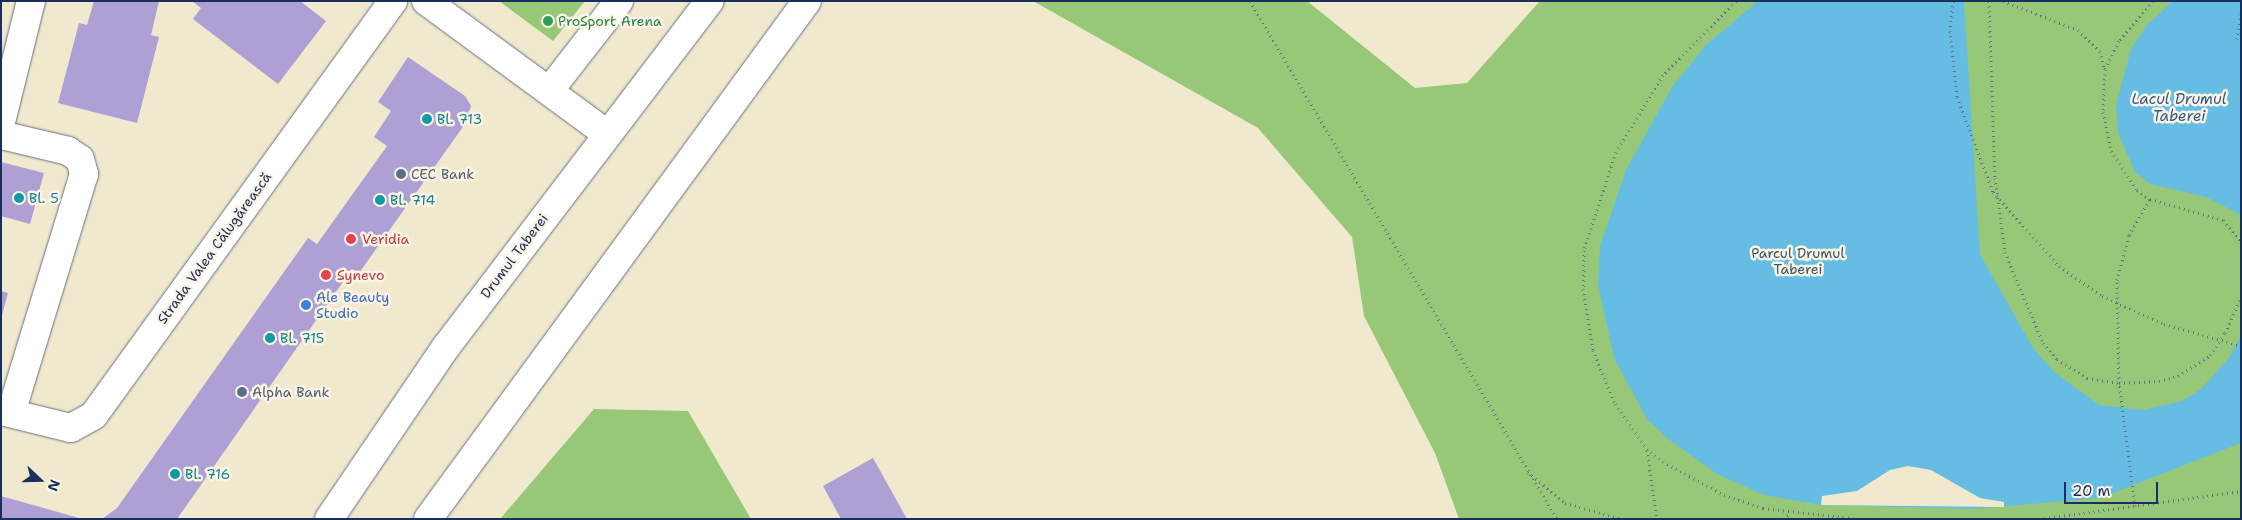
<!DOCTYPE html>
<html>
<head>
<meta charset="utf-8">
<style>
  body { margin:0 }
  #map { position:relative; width:2242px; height:520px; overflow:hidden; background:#f0e9cd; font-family:"Shantell Sans",sans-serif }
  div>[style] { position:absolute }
  .green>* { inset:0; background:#97c878 }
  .water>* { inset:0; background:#66bde3 }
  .pier>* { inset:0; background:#f0e9cd }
  .building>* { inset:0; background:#ae9fd4 }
  .path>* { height:3px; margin-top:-1.5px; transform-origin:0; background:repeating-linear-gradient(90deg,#667085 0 1px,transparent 0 5px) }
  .roads { filter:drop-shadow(0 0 1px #667085) drop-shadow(0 0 1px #667085) }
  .minor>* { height:28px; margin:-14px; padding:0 14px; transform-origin:14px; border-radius:14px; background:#fff }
  .major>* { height:28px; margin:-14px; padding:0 14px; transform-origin:14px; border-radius:14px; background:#fff }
  .path-bridge>* { height:3px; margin-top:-1.5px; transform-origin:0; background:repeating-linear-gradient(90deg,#667085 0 1px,transparent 0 5px) }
  .dots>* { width:14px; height:14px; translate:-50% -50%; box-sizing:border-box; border:2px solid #fcf5e5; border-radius:50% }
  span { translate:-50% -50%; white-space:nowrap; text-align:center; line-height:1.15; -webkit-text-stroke:5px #fcf5e5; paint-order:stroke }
  .leisure-label { font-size:14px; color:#27864d }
  .left { translate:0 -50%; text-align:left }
  .culture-label { font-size:14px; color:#0d838f }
  .service-label { font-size:14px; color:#4e5e75 }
  .health-label { font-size:14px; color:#be3a42 }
  .street-label { font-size:14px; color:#1b2f5e }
  .park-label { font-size:14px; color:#3a5564 }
  .shop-label { font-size:14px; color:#366cbe }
  .water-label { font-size:15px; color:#325a86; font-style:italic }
  .frame { position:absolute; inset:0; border:2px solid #1b2f5e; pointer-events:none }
  .north { position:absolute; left:15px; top:455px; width:50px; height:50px; -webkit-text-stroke:4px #fcf5e5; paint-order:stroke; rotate:111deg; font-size:14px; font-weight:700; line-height:20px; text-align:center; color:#1b2f5e }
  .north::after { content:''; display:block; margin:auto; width:18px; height:22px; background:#1b2f5e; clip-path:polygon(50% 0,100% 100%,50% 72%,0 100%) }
  .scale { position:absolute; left:2064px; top:482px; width:94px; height:22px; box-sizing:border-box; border:2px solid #1b2f5e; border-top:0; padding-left:6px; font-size:15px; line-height:18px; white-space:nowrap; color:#1b2f5e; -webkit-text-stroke:4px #fcf5e5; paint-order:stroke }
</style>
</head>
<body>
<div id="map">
  <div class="green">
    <i style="clip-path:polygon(499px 1px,585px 1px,553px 41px)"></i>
    <i style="clip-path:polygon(1033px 1px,1307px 1px,1415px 88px,1467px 83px,1540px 1px,2241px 1px,2241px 519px,1459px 519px,1435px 453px,1364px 316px,1352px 237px,1258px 128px)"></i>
    <i style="clip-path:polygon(594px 409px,688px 411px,751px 519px,500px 519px)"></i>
  </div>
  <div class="water">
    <i style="clip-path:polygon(1758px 1px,1964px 1px,1980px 254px,2033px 348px,2054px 372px,2099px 405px,2143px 410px,2182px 401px,2201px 389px,2229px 358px,2241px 335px,2241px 443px,2100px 498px,1973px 509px,1821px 505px,1764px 495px,1717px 474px,1668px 439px,1647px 419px,1614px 358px,1598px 285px,1600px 246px,1626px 170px,1672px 87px,1706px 45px)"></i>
    <i style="clip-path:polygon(2173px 1px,2241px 1px,2241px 215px,2206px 197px,2150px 184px,2135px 172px,2118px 133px,2116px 105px,2131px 49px,2147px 25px)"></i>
  </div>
  <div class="pier">
    <i style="clip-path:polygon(1908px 466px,1931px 470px,1980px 498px,2004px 502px,2004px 507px,1821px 505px,1822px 496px,1857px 491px,1890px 470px)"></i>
  </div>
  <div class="building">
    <i style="clip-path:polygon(94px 1px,159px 1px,151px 35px,159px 37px,137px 123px,58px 103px,79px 23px,87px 25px)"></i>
    <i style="clip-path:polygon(192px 1px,300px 1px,326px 21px,278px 84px,193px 19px,201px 8px)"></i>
    <i style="clip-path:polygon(408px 57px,465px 96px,471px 106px,465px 124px,359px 273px,352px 269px,177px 519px,102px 519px,117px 508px,308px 238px,317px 244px,387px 146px,374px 137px,391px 111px,378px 102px)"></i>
    <i style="clip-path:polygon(1px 162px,44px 173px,30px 224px,1px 216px)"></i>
    <i style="clip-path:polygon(1px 291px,8px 293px,2px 315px,1px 315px)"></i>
    <i style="clip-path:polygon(873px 458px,907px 519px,841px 519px,823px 486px)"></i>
    <i style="clip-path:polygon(1px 496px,79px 518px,79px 519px,1px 519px)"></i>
  </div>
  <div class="path">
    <i style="left:1250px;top:1px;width:602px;rotate:59.35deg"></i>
    <i style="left:1736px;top:1px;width:104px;rotate:134.6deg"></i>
    <i style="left:1663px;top:75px;width:90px;rotate:121.4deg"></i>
    <i style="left:1616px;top:152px;width:103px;rotate:108.1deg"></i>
    <i style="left:1584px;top:250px;width:39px;rotate:91deg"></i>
    <i style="left:1583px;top:289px;width:62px;rotate:80.7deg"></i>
    <i style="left:1593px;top:350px;width:58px;rotate:67.8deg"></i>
    <i style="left:1615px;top:404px;width:55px;rotate:54.6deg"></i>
    <i style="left:1647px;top:449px;width:25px;rotate:37deg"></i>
    <i style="left:1667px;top:464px;width:65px;rotate:28.5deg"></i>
    <i style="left:1724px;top:495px;width:41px;rotate:18.4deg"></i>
    <i style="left:1763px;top:508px;width:96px;rotate:6.6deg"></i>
    <i style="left:1989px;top:1px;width:177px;rotate:88.1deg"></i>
    <i style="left:1995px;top:178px;width:75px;rotate:82.3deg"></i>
    <i style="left:2005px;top:252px;width:99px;rotate:67.3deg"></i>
    <i style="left:2043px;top:343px;width:21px;rotate:49deg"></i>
    <i style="left:2057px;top:359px;width:36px;rotate:32deg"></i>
    <i style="left:2087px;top:378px;width:32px;rotate:9deg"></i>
    <i style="left:2119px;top:383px;width:40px;rotate:-2.9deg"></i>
    <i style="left:2159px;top:381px;width:20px;rotate:-15deg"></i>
    <i style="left:2178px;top:376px;width:38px;rotate:-33deg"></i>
    <i style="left:2210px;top:355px;width:27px;rotate:-56deg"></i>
    <i style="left:2225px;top:333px;width:39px;rotate:-66deg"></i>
    <i style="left:2003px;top:1px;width:80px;rotate:21.1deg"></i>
    <i style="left:2078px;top:30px;width:30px;rotate:44deg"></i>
    <i style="left:2100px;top:51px;width:17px;rotate:77deg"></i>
    <i style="left:2153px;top:1px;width:52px;rotate:130.4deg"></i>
    <i style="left:2119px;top:41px;width:31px;rotate:117deg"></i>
    <i style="left:2105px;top:69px;width:43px;rotate:92.7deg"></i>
    <i style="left:2103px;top:112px;width:40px;rotate:78deg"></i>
    <i style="left:2111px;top:151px;width:47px;rotate:56.3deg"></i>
    <i style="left:2137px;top:190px;width:16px;rotate:35deg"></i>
    <i style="left:2150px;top:199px;width:76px;rotate:16deg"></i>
    <i style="left:2223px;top:220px;width:28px;rotate:51deg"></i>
    <i style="left:2237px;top:39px;width:26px;rotate:-81deg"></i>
    <i style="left:1647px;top:450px;width:70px;rotate:81.8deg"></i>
    <i style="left:1528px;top:472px;width:48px;rotate:40deg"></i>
    <i style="left:1565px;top:503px;width:59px;rotate:15.7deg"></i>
    <i style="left:2135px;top:506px;width:124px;rotate:-97.4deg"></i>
    <i style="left:2119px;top:383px;width:103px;rotate:-91.1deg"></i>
    <i style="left:2117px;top:280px;width:47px;rotate:-75.1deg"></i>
    <i style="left:2129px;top:235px;width:42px;rotate:-59.7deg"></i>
    <i style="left:1783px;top:519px;width:9px;rotate:-32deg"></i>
    <i style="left:2039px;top:519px;width:204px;rotate:-7.9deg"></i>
  </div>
  <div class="roads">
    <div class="minor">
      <i style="left:426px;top:1px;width:223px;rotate:36.3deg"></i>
      <i style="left:549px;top:91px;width:114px;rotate:-52.1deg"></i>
      <i style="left:1px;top:122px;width:125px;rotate:-76.1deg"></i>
      <i style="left:1px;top:135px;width:69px;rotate:13.4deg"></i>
      <i style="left:68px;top:151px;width:14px;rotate:34deg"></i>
      <i style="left:80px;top:159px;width:16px;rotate:75deg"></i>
      <i style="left:84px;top:174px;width:250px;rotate:107deg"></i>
      <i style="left:1px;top:411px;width:72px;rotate:13.7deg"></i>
      <i style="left:71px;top:428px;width:26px;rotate:-29deg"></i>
      <i style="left:94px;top:415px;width:511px;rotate:-54.16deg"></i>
    </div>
    <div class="major">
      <i style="left:329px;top:519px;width:208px;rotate:-55.8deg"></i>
      <i style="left:446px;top:347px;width:435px;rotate:-52.7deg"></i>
      <i style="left:428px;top:519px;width:642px;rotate:-53.81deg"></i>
    </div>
  </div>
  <div class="path-bridge">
    <i style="left:1953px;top:1px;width:30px;rotate:96deg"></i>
    <i style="left:1950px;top:31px;width:66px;rotate:83.9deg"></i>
    <i style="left:1957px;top:97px;width:102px;rotate:69.2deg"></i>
    <i style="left:1993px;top:192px;width:99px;rotate:48.3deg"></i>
    <i style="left:2059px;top:266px;width:52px;rotate:34.9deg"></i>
    <i style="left:2102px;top:296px;width:68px;rotate:24.3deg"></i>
    <i style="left:2164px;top:324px;width:80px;rotate:15.9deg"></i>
  </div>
  <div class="dots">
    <i style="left:548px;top:21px;background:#2e9e5b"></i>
    <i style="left:427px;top:119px;background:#0f9aa8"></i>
    <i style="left:401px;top:174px;background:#5c6f8a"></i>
    <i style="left:19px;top:198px;background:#0f9aa8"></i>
    <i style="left:380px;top:200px;background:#0f9aa8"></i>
    <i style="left:351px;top:239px;background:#e0444e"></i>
    <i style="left:326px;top:275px;background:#e0444e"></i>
    <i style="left:306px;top:305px;background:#3f7fe0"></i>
    <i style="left:270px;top:338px;background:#0f9aa8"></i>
    <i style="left:242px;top:392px;background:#5c6f8a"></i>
    <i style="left:175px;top:474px;background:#0f9aa8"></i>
  </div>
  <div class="leisure-label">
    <span class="left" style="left:558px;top:21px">ProSport Arena</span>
  </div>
  <div class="culture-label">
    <span class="left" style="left:437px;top:119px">Bl. 713</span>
    <span class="left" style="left:29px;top:198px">Bl. 5</span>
    <span class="left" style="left:390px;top:200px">Bl. 714</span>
    <span class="left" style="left:280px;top:338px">Bl. 715</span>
    <span class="left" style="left:185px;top:474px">Bl. 716</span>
  </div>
  <div class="service-label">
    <span class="left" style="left:411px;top:174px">CEC Bank</span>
    <span class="left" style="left:252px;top:392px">Alpha Bank</span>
  </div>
  <div class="health-label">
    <span class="left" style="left:362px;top:239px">Veridia</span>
    <span class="left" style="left:337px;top:275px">Synevo</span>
  </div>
  <div class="street-label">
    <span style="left:214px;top:248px;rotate:-54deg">Strada Valea Călugărească</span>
    <span style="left:514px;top:256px;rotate:-53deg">Drumul Taberei</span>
  </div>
  <div class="park-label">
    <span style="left:1798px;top:261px">Parcul Drumul<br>Taberei</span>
  </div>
  <div class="shop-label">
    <span class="left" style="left:316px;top:305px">Ale Beauty<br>Studio</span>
  </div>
  <div class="water-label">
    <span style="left:2179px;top:108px">Lacul Drumul<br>Taberei</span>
  </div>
  <div class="frame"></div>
  <div class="north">N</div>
  <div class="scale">20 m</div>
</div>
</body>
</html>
